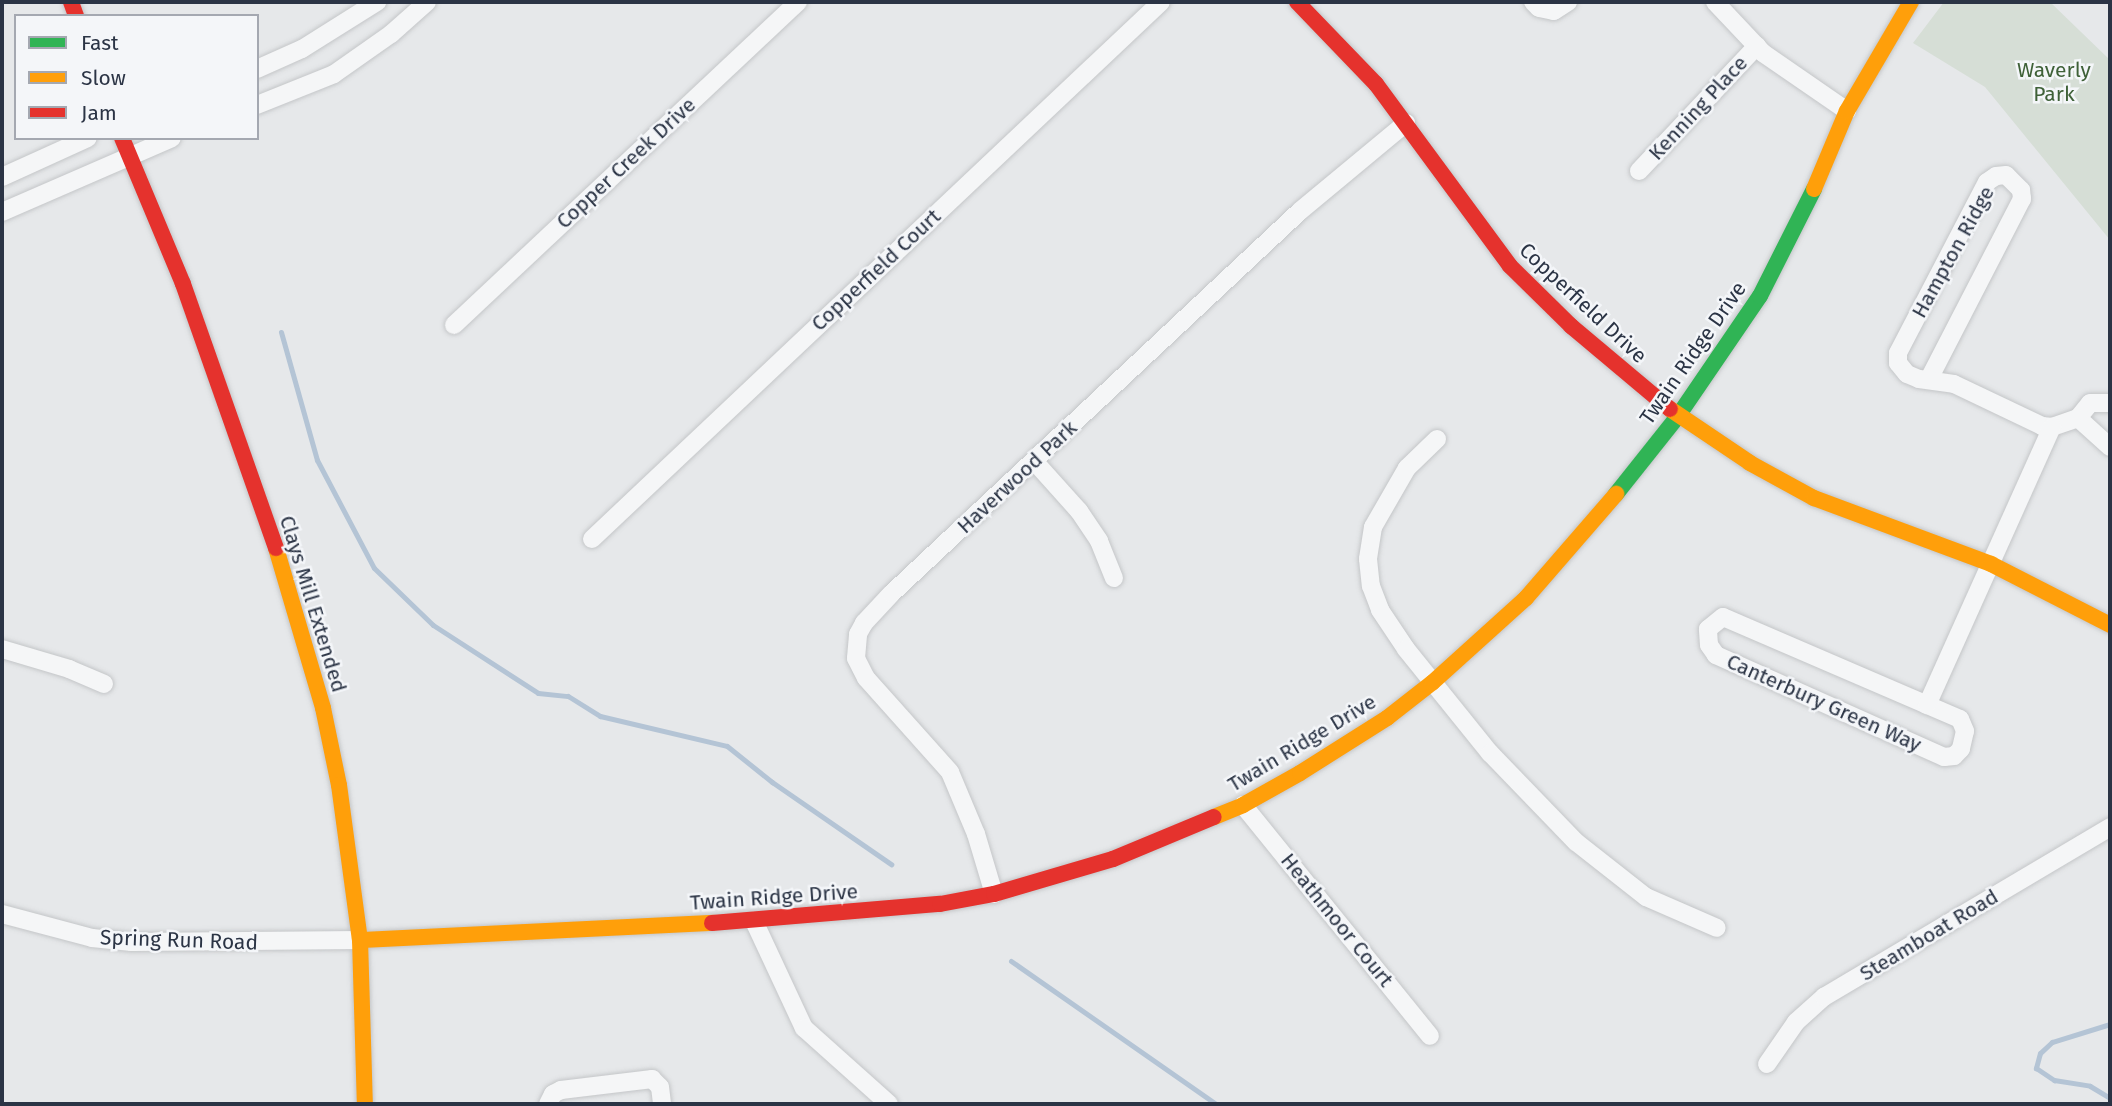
<!DOCTYPE html>
<html>
<head>
<meta charset="utf-8">
<style>
  body { margin:0 }
  #map { position:relative; width:2112px; height:1106px; overflow:hidden; background:#e6e8ea; font-family:"Fira Sans",sans-serif }
  div>[style] { position:absolute }
  .green>* { inset:0; background:#d6ded6 }
  .stream>* { height:5px; margin:-2.5px; padding:0 2.5px; transform-origin:2.5px; border-radius:2.5px; background:#b4c4d5 }
  .roads { filter:drop-shadow(0 0 2px #c4c6c8) drop-shadow(0 0 2px #c4c6c8) }
  .street>* { height:18px; margin:-9px; padding:0 9px; transform-origin:9px; border-radius:9px; background:#f5f6f7 }
  .fast>* { height:16px; margin:-8px; padding:0 8px; transform-origin:8px; border-radius:8px; background:#30b455 }
  .slow>* { height:16px; margin:-8px; padding:0 8px; transform-origin:8px; border-radius:8px; background:#ff9f0a }
  .jam>* { height:16px; margin:-8px; padding:0 8px; transform-origin:8px; border-radius:8px; background:#e5322d }
  span { translate:-50% -50%; white-space:nowrap; text-align:center; line-height:1.15; -webkit-text-stroke:5px #f4f6f9; paint-order:stroke }
  .park-label { font-size:21px; color:#3f6138 }
  .street-label { font-size:21px; color:#2b3445 }
  .frame { position:absolute; inset:0; border:4px solid #2b3445; pointer-events:none }
  .legend { position:absolute; left:14px; top:14px; width:245px; height:126px; box-sizing:border-box; background:#f4f6f9; border:2px solid #a4a8b1; margin:0; padding:9px 12px; list-style:none; font-size:21px; color:#2b3445 }
  .legend li { display:flex; align-items:center; gap:14px; height:35px }
  .legend b { width:35px; border:2px solid #a4a8b1 }
</style>
</head>
<body>
<div id="map">
  <div class="green">
    <i style="clip-path:polygon(1944px 2px,2050px 2px,2110px 60px,2110px 240px,1985px 87px,1913px 43px)"></i>
  </div>
  <div class="stream">
    <i style="left:281px;top:332px;width:133px;rotate:74.3deg"></i>
    <i style="left:317px;top:460px;width:122px;rotate:62.2deg"></i>
    <i style="left:374px;top:568px;width:82px;rotate:44deg"></i>
    <i style="left:433px;top:625px;width:125px;rotate:32.9deg"></i>
    <i style="left:538px;top:693px;width:30px;rotate:6deg"></i>
    <i style="left:568px;top:696px;width:38px;rotate:32deg"></i>
    <i style="left:600px;top:716px;width:130px;rotate:13.3deg"></i>
    <i style="left:727px;top:746px;width:58px;rotate:38.7deg"></i>
    <i style="left:772px;top:782px;width:145px;rotate:34.6deg"></i>
    <i style="left:1011px;top:961px;width:250px;rotate:34.9deg"></i>
    <i style="left:2110px;top:1024px;width:61px;rotate:162.8deg"></i>
    <i style="left:2052px;top:1042px;width:16px;rotate:137deg"></i>
    <i style="left:2040px;top:1053px;width:16px;rotate:105deg"></i>
    <i style="left:2036px;top:1068px;width:22px;rotate:34deg"></i>
    <i style="left:2054px;top:1080px;width:36px;rotate:9deg"></i>
    <i style="left:2090px;top:1086px;width:23px;rotate:31deg"></i>
  </div>
  <div class="roads">
    <div class="street">
      <i style="left:1533px;top:2px;width:8px;rotate:45deg"></i>
      <i style="left:1539px;top:8px;width:15px;rotate:11deg"></i>
      <i style="left:1554px;top:11px;width:17px;rotate:-33deg"></i>
      <i style="left:1715px;top:2px;width:70px;rotate:46.7deg"></i>
      <i style="left:1763px;top:53px;width:102px;rotate:34.6deg"></i>
      <i style="left:257px;top:69px;width:49px;rotate:-24deg"></i>
      <i style="left:302px;top:49px;width:89px;rotate:-32.1deg"></i>
      <i style="left:257px;top:105px;width:83px;rotate:-21.9deg"></i>
      <i style="left:334px;top:74px;width:70px;rotate:-35.1deg"></i>
      <i style="left:391px;top:34px;width:48px;rotate:-41.6deg"></i>
      <i style="left:1639px;top:171px;width:172px;rotate:-46.7deg"></i>
      <i style="left:2px;top:177px;width:94px;rotate:-24.4deg"></i>
      <i style="left:2px;top:212px;width:185px;rotate:-23.5deg"></i>
      <i style="left:454px;top:325px;width:472px;rotate:-43.2deg"></i>
      <i style="left:1929px;top:379px;width:203px;rotate:-62.7deg"></i>
      <i style="left:2022px;top:199px;width:9px;rotate:-96deg"></i>
      <i style="left:2021px;top:190px;width:21px;rotate:-135deg"></i>
      <i style="left:2006px;top:175px;width:10px;rotate:174deg"></i>
      <i style="left:1996px;top:176px;width:11px;rotate:146deg"></i>
      <i style="left:1987px;top:182px;width:193px;rotate:117.5deg"></i>
      <i style="left:1898px;top:353px;width:10px;rotate:90deg"></i>
      <i style="left:1898px;top:363px;width:14px;rotate:51deg"></i>
      <i style="left:1907px;top:374px;width:13px;rotate:23deg"></i>
      <i style="left:1919px;top:379px;width:35px;rotate:8deg"></i>
      <i style="left:1954px;top:384px;width:98px;rotate:25.5deg"></i>
      <i style="left:2042px;top:426px;width:10px;rotate:6deg"></i>
      <i style="left:2052px;top:427px;width:28px;rotate:-19deg"></i>
      <i style="left:2078px;top:418px;width:19px;rotate:-51deg"></i>
      <i style="left:2090px;top:403px;width:20px"></i>
      <i style="left:2078px;top:418px;width:43px;rotate:42.2deg"></i>
      <i style="left:1437px;top:439px;width:42px;rotate:136deg"></i>
      <i style="left:1407px;top:468px;width:68px;rotate:120deg"></i>
      <i style="left:1373px;top:527px;width:32px;rotate:99deg"></i>
      <i style="left:1368px;top:559px;width:27px;rotate:84deg"></i>
      <i style="left:1371px;top:586px;width:26px;rotate:69deg"></i>
      <i style="left:1380px;top:610px;width:47px;rotate:56.3deg"></i>
      <i style="left:1406px;top:649px;width:134px;rotate:51.1deg"></i>
      <i style="left:1490px;top:753px;width:124px;rotate:46deg"></i>
      <i style="left:1576px;top:842px;width:89px;rotate:38.2deg"></i>
      <i style="left:1646px;top:897px;width:77px;rotate:23.6deg"></i>
      <i style="left:1035px;top:462px;width:66px;rotate:48.1deg"></i>
      <i style="left:1079px;top:511px;width:36px;rotate:56deg"></i>
      <i style="left:1099px;top:541px;width:40px;rotate:68deg"></i>
      <i style="left:592px;top:539px;width:782px;rotate:-43.34deg"></i>
      <i style="left:1723px;top:617px;width:258px;rotate:23.3deg"></i>
      <i style="left:1960px;top:719px;width:13px;rotate:67deg"></i>
      <i style="left:1965px;top:731px;width:18px;rotate:103deg"></i>
      <i style="left:1961px;top:749px;width:10px;rotate:135deg"></i>
      <i style="left:1954px;top:756px;width:10px;rotate:174deg"></i>
      <i style="left:1944px;top:757px;width:250px;rotate:-155.9deg"></i>
      <i style="left:1716px;top:655px;width:12px;rotate:-125deg"></i>
      <i style="left:1709px;top:645px;width:16px;rotate:-94deg"></i>
      <i style="left:1708px;top:629px;width:19px;rotate:-39deg"></i>
      <i style="left:2px;top:649px;width:70px;rotate:16.6deg"></i>
      <i style="left:69px;top:669px;width:38px;rotate:23deg"></i>
      <i style="left:1927px;top:705px;width:305px;rotate:-65.8deg"></i>
      <i style="left:1243px;top:805px;width:297px;rotate:51deg"></i>
      <i style="left:994px;top:894px;width:63px;rotate:-106.7deg"></i>
      <i style="left:976px;top:834px;width:67px;rotate:-112.8deg"></i>
      <i style="left:950px;top:772px;width:126px;rotate:-131.8deg"></i>
      <i style="left:866px;top:678px;width:22px;rotate:-117deg"></i>
      <i style="left:856px;top:658px;width:24px;rotate:-85deg"></i>
      <i style="left:858px;top:634px;width:13px;rotate:-61deg"></i>
      <i style="left:864px;top:623px;width:40px;rotate:-47deg"></i>
      <i style="left:891px;top:594px;width:560px;rotate:-43.12deg"></i>
      <i style="left:1300px;top:211px;width:138px;rotate:-39.7deg"></i>
      <i style="left:2px;top:914px;width:93px;rotate:14.9deg"></i>
      <i style="left:92px;top:938px;width:40px;rotate:5.7deg"></i>
      <i style="left:132px;top:942px;width:228px;rotate:-0.5deg"></i>
      <i style="left:754px;top:921px;width:118px;rotate:65deg"></i>
      <i style="left:804px;top:1028px;width:114px;rotate:41.8deg"></i>
      <i style="left:1767px;top:1064px;width:51px;rotate:-55.4deg"></i>
      <i style="left:1796px;top:1022px;width:38px;rotate:-42deg"></i>
      <i style="left:1824px;top:997px;width:333px;rotate:-30.7deg"></i>
      <i style="left:548px;top:1104px;width:11px;rotate:-63deg"></i>
      <i style="left:553px;top:1094px;width:9px;rotate:-27deg"></i>
      <i style="left:561px;top:1090px;width:92px;rotate:-6.9deg"></i>
      <i style="left:652px;top:1079px;width:11px;rotate:45deg"></i>
      <i style="left:660px;top:1087px;width:17px;rotate:83deg"></i>
    </div>
    <div class="fast">
      <i style="left:1616px;top:494px;width:100px;rotate:-51.5deg"></i>
      <i style="left:1678px;top:416px;width:145px;rotate:-55.7deg"></i>
      <i style="left:1760px;top:296px;width:120px;rotate:-63.2deg"></i>
    </div>
    <div class="slow">
      <i style="left:1814px;top:189px;width:85px;rotate:-67.1deg"></i>
      <i style="left:1847px;top:111px;width:126px;rotate:-59.6deg"></i>
      <i style="left:1670px;top:409px;width:97px;rotate:34deg"></i>
      <i style="left:1750px;top:463px;width:73px;rotate:28.7deg"></i>
      <i style="left:1814px;top:498px;width:189px;rotate:20.4deg"></i>
      <i style="left:1991px;top:564px;width:134px;rotate:27.1deg"></i>
      <i style="left:276px;top:548px;width:167px;rotate:73.6deg"></i>
      <i style="left:323px;top:708px;width:79px;rotate:78.3deg"></i>
      <i style="left:339px;top:785px;width:156px;rotate:82.3deg"></i>
      <i style="left:360px;top:940px;width:164px;rotate:88.3deg"></i>
      <i style="left:1214px;top:817px;width:31px;rotate:-22deg"></i>
      <i style="left:1243px;top:805px;width:65px;rotate:-29.3deg"></i>
      <i style="left:1300px;top:773px;width:103px;rotate:-32.3deg"></i>
      <i style="left:1387px;top:718px;width:58px;rotate:-38deg"></i>
      <i style="left:1433px;top:682px;width:125px;rotate:-42.1deg"></i>
      <i style="left:1526px;top:598px;width:138px;rotate:-49.1deg"></i>
      <i style="left:360px;top:940px;width:352px;rotate:-2.8deg"></i>
    </div>
    <div class="jam">
      <i style="left:71px;top:2px;width:15px;rotate:70deg"></i>
      <i style="left:1297px;top:2px;width:114px;rotate:46.1deg"></i>
      <i style="left:1376px;top:84px;width:226px;rotate:53.6deg"></i>
      <i style="left:1510px;top:266px;width:86px;rotate:44.5deg"></i>
      <i style="left:1571px;top:326px;width:129px;rotate:40deg"></i>
      <i style="left:122px;top:138px;width:158px;rotate:67.3deg"></i>
      <i style="left:183px;top:284px;width:280px;rotate:70.6deg"></i>
      <i style="left:712px;top:923px;width:229px;rotate:-4.8deg"></i>
      <i style="left:940px;top:904px;width:55px;rotate:-10.5deg"></i>
      <i style="left:994px;top:894px;width:124px;rotate:-16.4deg"></i>
      <i style="left:1113px;top:859px;width:109px;rotate:-22.6deg"></i>
    </div>
  </div>
  <div class="park-label">
    <span style="left:2054px;top:82px">Waverly<br>Park</span>
  </div>
  <div class="street-label">
    <span style="left:1698px;top:108px;rotate:-47deg">Kenning Place</span>
    <span style="left:626px;top:163px;rotate:-43deg">Copper Creek Drive</span>
    <span style="left:1953px;top:252px;rotate:-61deg">Hampton Ridge</span>
    <span style="left:876px;top:270px;rotate:-43deg">Copperfield Court</span>
    <span style="left:1583px;top:303px;rotate:43deg">Copperfield Drive</span>
    <span style="left:1693px;top:353px;rotate:-55deg">Twain Ridge Drive</span>
    <span style="left:1017px;top:477px;rotate:-43deg">Haverwood Park</span>
    <span style="left:313px;top:604px;rotate:73deg">Clays Mill Extended</span>
    <span style="left:1824px;top:703px;rotate:24deg">Canterbury Green Way</span>
    <span style="left:1302px;top:743px;rotate:-31deg">Twain Ridge Drive</span>
    <span style="left:774px;top:897px;rotate:-4deg">Twain Ridge Drive</span>
    <span style="left:1337px;top:920px;rotate:51deg">Heathmoor Court</span>
    <span style="left:1929px;top:935px;rotate:-31deg">Steamboat Road</span>
    <span style="left:179px;top:940px;rotate:2deg">Spring Run Road</span>
  </div>
  <div class="frame"></div>
  <ul class="legend">
  <li><b style="height:9px;background:#30b455"></b>Fast</li>
  <li><b style="height:9px;background:#ff9f0a"></b>Slow</li>
  <li><b style="height:9px;background:#e5322d"></b>Jam</li>
  </ul>
</div>
</body>
</html>
